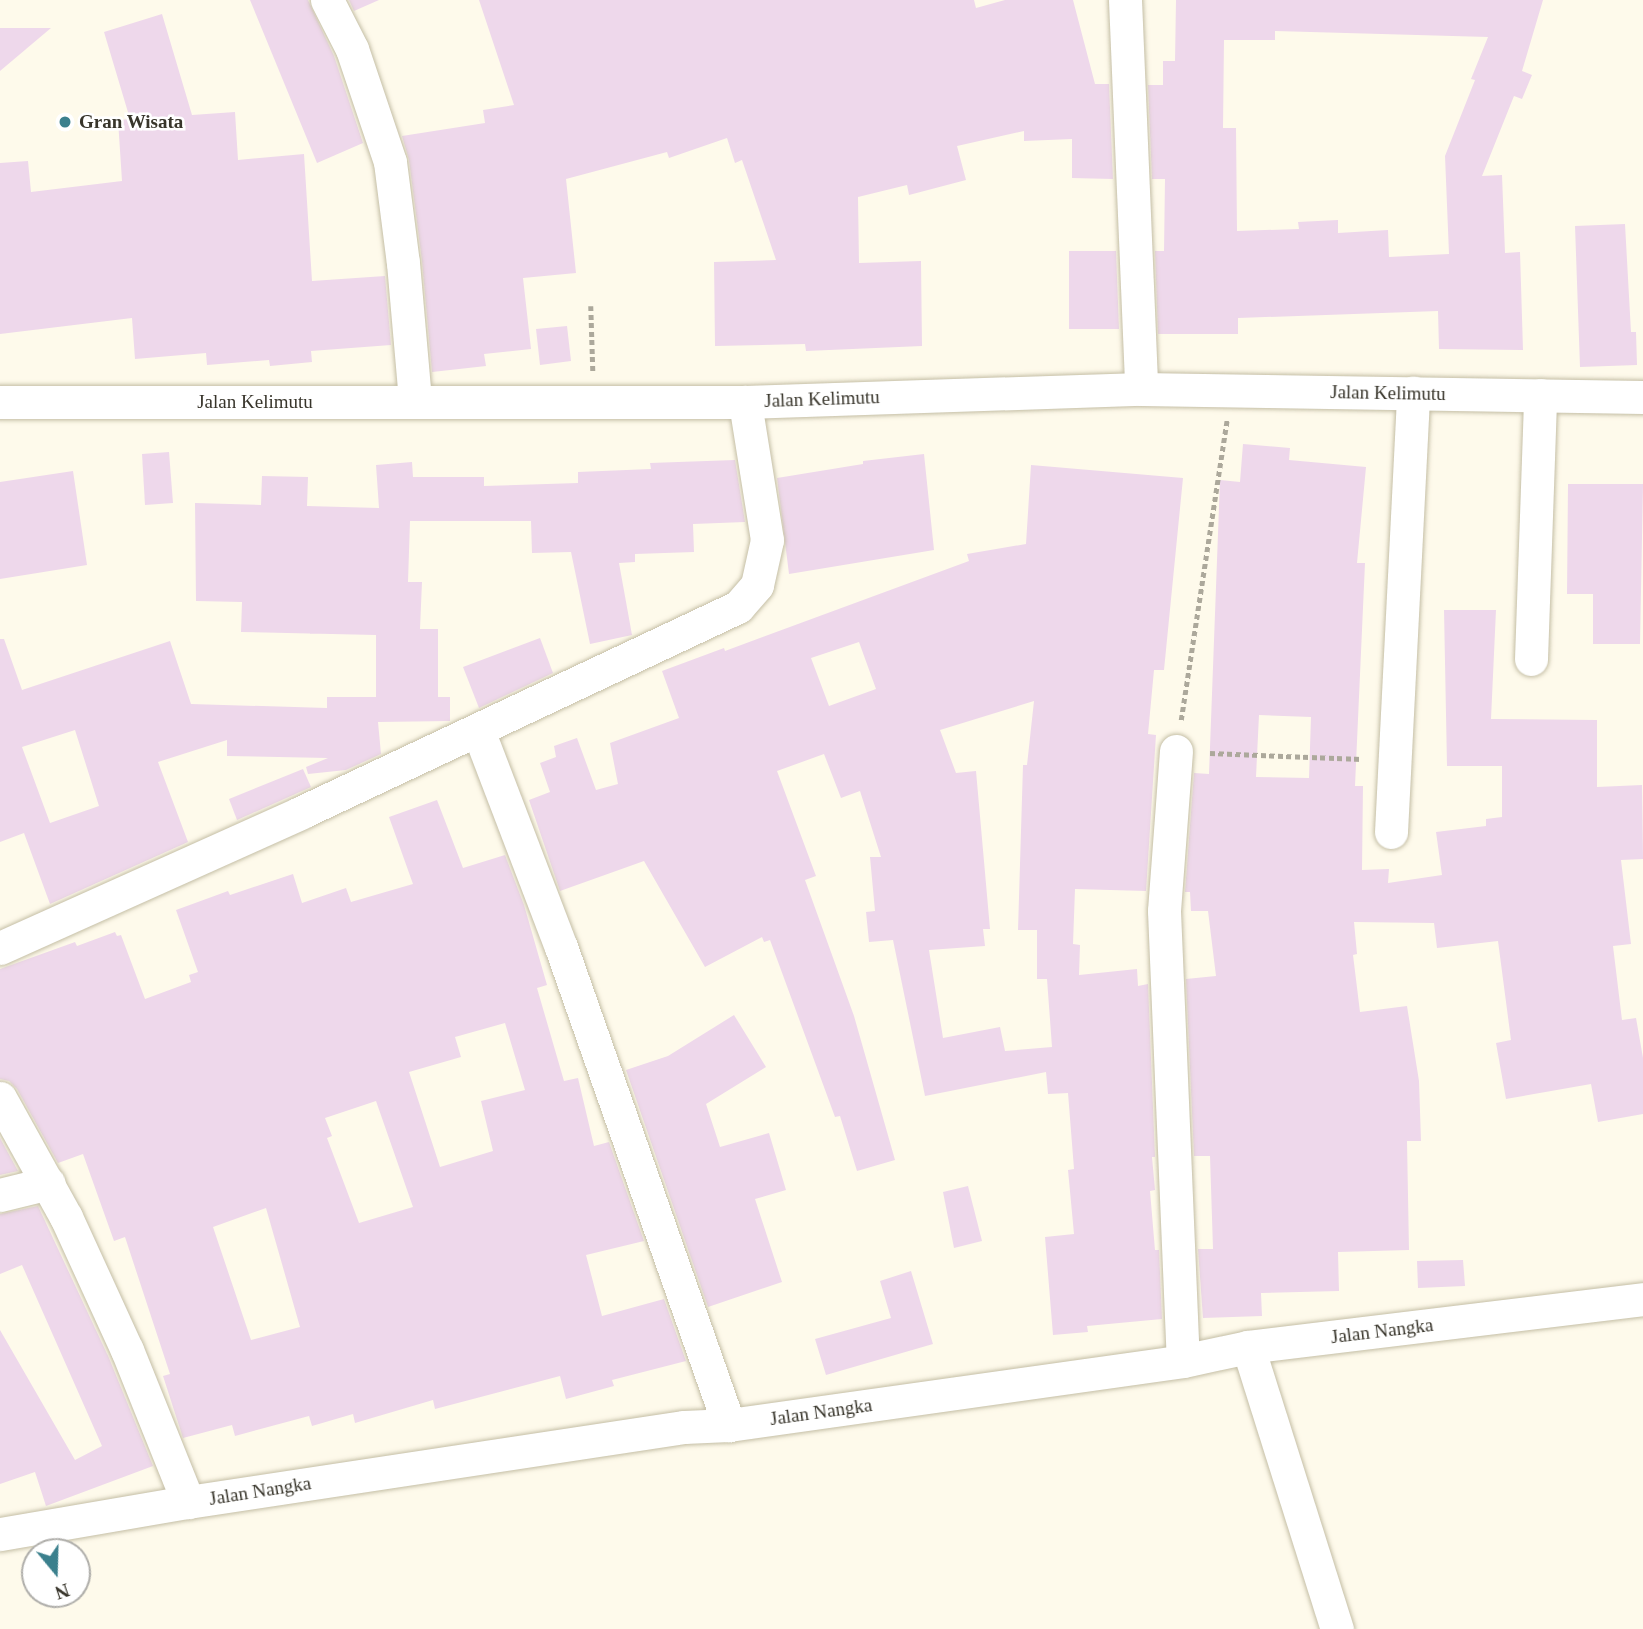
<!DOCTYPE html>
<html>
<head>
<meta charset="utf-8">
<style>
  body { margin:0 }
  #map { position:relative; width:1643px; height:1629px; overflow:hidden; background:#fefaeb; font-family:Georgia,serif }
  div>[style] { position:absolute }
  .building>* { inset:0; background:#eed8eb }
  .path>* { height:4.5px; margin-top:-2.25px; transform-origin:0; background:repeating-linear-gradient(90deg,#aca89b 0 5px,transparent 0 8.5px) }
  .roads { filter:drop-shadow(0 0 2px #c4bea5) drop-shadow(0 0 2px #c4bea5) }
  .minor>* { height:33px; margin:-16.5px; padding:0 16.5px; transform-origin:16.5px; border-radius:16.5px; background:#fff }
  .dots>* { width:19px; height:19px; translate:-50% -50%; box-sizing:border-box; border:4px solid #fff; border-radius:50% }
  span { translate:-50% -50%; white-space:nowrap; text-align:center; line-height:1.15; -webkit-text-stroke:5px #fff; paint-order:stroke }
  .poi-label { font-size:19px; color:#38352b; font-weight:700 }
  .left { translate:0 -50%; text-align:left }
  .street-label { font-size:19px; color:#38352b }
  .north { position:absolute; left:21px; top:1538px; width:70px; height:70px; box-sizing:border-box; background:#fff; border:2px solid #afaeaa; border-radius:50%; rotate:161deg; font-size:19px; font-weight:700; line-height:28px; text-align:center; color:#38352b }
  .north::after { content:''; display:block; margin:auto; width:24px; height:32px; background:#3b808d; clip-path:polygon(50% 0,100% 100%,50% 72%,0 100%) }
</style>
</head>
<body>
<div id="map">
  <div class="building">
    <i style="clip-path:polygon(250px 0,308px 0,334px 56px,363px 143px,317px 163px)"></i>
    <i style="clip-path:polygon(349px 0,379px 0,354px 11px)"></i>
    <i style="clip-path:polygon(479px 0,974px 0,976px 8px,1005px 0,1073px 0,1095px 84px,1109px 84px,1113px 179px,1072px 178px,1072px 139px,1024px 141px,1024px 131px,957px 146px,966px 180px,909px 195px,907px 185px,858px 197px,859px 263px,921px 261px,922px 346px,806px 351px,805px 344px,715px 346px,714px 262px,776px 260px,742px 160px,735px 163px,727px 138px,669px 158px,667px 152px,566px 179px,576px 273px,523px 278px,531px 349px,484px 354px,486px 366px,432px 372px,422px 261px,409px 160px,402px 136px,485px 123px,483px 110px,514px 105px)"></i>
    <i style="clip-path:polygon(evenodd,1176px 0,1543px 0,1522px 71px,1532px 75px,1522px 99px,1514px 96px,1482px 176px,1502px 175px,1505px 253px,1520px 252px,1523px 350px,1439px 349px,1438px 311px,1238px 318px,1238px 334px,1158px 334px,1155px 251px,1164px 251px,1165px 179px,1152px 179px,1148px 85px,1163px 85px,1163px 61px,1175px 61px,1176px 0,1275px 31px,1488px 37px,1471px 79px,1475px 80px,1445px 156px,1449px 254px,1389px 257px,1388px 230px,1338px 233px,1338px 220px,1298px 222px,1299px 229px,1237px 231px,1236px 128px,1223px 128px,1224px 40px,1275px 40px,1275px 31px)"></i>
    <i style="clip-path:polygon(162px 14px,192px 115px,235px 112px,238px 160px,304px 154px,312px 281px,385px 276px,391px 345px,311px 351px,312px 362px,270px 366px,269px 360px,207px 365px,206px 353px,135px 359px,132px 318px,0 334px,0 163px,28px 161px,31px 192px,122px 181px,118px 120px,130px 119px,104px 32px)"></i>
    <i style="clip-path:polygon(0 28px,51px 28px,0 71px)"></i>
    <i style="clip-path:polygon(1625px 224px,1631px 332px,1636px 332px,1637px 365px,1580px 367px,1575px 226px)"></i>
    <i style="clip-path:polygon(1069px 251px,1116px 251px,1119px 329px,1069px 329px)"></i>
    <i style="clip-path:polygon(567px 326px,571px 361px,540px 365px,536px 329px)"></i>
    <i style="clip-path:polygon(evenodd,1243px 444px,1290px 448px,1289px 460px,1366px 467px,1357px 563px,1365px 563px,1355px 786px,1363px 786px,1362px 870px,1389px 869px,1388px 883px,1442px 875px,1436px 832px,1486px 826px,1486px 819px,1502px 817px,1502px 766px,1447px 766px,1444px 610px,1496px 610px,1491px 719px,1597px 720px,1597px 787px,1642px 785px,1643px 859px,1621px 860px,1631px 944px,1613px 946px,1622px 1020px,1636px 1018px,1643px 1058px,1643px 1114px,1598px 1122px,1591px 1084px,1506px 1099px,1496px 1043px,1511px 1040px,1498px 941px,1437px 948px,1434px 923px,1354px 922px,1357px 954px,1353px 955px,1360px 1012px,1407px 1006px,1419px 1081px,1421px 1141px,1407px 1141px,1409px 1250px,1338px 1252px,1339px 1291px,1261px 1293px,1262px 1316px,1203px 1318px,1198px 1249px,1213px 1249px,1210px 1156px,1194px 1156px,1186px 979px,1216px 976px,1208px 911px,1191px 911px,1190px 892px,1185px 892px,1194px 773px,1209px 774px,1220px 480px,1240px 482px,1243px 444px,1259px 715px,1311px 717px,1309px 778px,1256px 777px,1259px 715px)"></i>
    <i style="clip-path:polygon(169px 452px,173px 503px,145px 505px,142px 454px)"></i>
    <i style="clip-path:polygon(924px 454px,934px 550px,789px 574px,777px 478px,863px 464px,863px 461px)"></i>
    <i style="clip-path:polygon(evenodd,735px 460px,745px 522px,693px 524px,694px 552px,635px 554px,635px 562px,619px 563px,632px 635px,590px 644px,571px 552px,532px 553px,531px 521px,410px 521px,408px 582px,422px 582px,420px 629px,438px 629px,438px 697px,450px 697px,450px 721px,378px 722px,381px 754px,346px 770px,308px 774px,306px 767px,328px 758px,227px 756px,227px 740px,158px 762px,188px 842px,50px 904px,24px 833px,0 842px,0 639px,4px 639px,22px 690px,170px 641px,191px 704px,327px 708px,327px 697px,376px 697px,376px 635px,241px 632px,242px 602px,196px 601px,195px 503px,261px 505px,262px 476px,308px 477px,307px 506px,379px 508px,376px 465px,412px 462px,413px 477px,484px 477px,484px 486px,578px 483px,578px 472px,651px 469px,650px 463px,735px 460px,75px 730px,99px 806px,50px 823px,22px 747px,75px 730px)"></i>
    <i style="clip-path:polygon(evenodd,1031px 465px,1183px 478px,1164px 670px,1154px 670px,1148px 734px,1156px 735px,1146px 891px,1075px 889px,1073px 944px,1080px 945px,1079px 975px,1137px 969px,1138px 986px,1148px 984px,1155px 1157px,1152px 1157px,1155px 1190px,1150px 1191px,1155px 1250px,1159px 1250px,1162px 1319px,1087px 1326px,1088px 1332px,1053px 1335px,1045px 1237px,1074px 1234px,1068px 1170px,1074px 1169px,1068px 1093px,1048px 1094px,1046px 1072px,925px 1096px,893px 940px,869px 942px,866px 912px,875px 911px,870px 857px,881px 857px,860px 791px,841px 798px,824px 754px,777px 771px,816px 876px,805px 880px,854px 1016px,895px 1160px,857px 1171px,840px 1116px,835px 1117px,770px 940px,764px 942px,762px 937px,705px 967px,644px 861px,560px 891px,529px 800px,550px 792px,540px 763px,556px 757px,554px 746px,577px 738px,596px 790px,618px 784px,610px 743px,679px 718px,662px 671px,724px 648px,725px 651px,969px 561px,967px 554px,1026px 544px,1031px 465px,859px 642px,876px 689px,829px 706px,811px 658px,859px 642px,1031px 465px,1034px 701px,1027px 765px,1023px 765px,1018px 930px,1037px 930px,1037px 979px,1047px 979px,1052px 1047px,1005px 1051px,1000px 1027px,943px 1038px,929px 950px,985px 946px,983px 929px,990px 929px,976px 771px,956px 773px,940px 730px,1034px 701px)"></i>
    <i style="clip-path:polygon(73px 471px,87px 565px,0 579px,0 482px)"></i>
    <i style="clip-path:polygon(1568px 484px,1643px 484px,1640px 644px,1593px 644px,1593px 594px,1567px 594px)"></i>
    <i style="clip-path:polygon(540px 638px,553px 673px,479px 708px,463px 667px)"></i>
    <i style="clip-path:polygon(303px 769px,311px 787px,237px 820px,229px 799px)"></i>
    <i style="clip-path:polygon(evenodd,437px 800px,463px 868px,505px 855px,524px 905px,547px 985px,537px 988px,564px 1081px,578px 1078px,594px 1146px,609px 1142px,644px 1241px,586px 1255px,602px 1316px,664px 1299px,686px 1361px,612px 1380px,614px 1386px,566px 1399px,560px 1376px,435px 1409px,433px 1400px,355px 1423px,353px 1414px,312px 1426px,309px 1416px,235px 1436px,232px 1425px,183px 1438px,163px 1376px,170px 1374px,125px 1237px,114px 1241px,83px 1154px,58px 1163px,17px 1089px,9px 1081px,0 1079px,0 969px,75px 942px,77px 946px,115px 932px,117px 936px,121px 935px,145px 999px,191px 982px,189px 975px,198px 972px,176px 910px,228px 891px,230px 895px,293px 874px,302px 903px,346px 888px,351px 902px,413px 884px,389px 817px,437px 800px,505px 1023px,525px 1090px,481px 1101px,493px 1151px,440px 1167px,409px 1072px,461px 1057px,455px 1037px,505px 1023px,437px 800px,376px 1101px,413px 1207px,359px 1223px,327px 1138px,332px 1136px,325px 1118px,376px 1101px,437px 800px,266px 1208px,300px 1327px,251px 1340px,213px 1227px,266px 1208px)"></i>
    <i style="clip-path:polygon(734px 1015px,766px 1067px,706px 1104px,720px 1147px,769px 1133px,786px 1190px,755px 1199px,782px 1282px,708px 1307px,626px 1070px,668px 1056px)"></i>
    <i style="clip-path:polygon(0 1138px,18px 1171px,0 1175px)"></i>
    <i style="clip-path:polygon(968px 1186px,982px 1241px,954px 1248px,943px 1192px)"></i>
    <i style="clip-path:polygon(38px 1206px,109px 1358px,153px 1466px,46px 1506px,35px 1472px,0 1484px,0 1330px,75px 1460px,102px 1446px,22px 1265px,0 1274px,0 1214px)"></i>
    <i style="clip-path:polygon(1463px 1260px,1465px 1286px,1418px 1288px,1417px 1261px)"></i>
    <i style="clip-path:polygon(911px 1271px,933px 1344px,826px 1375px,815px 1339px,891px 1318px,880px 1281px)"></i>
  </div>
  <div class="path">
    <i style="left:591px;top:306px;width:65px;rotate:88.2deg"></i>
    <i style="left:1181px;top:720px;width:303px;rotate:-81.3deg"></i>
    <i style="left:1210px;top:753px;width:152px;rotate:2.3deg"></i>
  </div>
  <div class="roads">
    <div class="minor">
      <i style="left:327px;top:0;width:55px;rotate:63deg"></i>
      <i style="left:352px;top:49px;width:119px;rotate:71.4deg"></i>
      <i style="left:390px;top:162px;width:102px;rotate:82.7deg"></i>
      <i style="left:403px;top:263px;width:139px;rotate:85deg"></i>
      <i style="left:1125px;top:0;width:389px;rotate:87.6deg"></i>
      <i style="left:0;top:402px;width:745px"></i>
      <i style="left:745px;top:402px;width:396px;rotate:-1.9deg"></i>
      <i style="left:1141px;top:389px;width:502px;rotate:0.91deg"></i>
      <i style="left:1531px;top:659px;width:264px;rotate:-88deg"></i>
      <i style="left:478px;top:730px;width:232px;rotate:69.1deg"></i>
      <i style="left:561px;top:947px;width:507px;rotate:70.64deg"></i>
      <i style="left:1176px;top:751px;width:160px;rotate:94.3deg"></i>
      <i style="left:1164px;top:911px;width:450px;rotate:87.6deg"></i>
      <i style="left:1391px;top:832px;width:440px;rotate:-87.1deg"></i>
      <i style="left:0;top:948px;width:329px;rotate:-24.2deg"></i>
      <i style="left:300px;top:813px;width:484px;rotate:-25.2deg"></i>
      <i style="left:738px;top:607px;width:29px;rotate:-49deg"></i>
      <i style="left:757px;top:585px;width:46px;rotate:-77.5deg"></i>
      <i style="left:767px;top:540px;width:140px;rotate:-99.1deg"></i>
      <i style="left:0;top:1098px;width:136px;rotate:61deg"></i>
      <i style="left:66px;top:1217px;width:146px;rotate:65.4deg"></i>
      <i style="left:127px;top:1350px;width:164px;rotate:68.1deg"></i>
      <i style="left:0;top:1195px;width:50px;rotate:-13.8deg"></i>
      <i style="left:1248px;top:1347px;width:296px;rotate:72.5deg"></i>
      <i style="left:0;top:1534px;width:191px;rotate:-9.7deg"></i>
      <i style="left:188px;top:1502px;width:502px;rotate:-8.6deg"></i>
      <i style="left:684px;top:1427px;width:45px;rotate:-2.5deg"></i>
      <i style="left:729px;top:1425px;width:458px;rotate:-8deg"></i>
      <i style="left:1183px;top:1361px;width:66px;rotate:-12.2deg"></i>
      <i style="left:1248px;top:1347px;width:398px;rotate:-6.9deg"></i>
    </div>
  </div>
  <div class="dots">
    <i style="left:65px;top:122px;background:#3b808d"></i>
  </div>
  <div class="poi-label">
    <span class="left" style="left:79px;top:122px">Gran Wisata</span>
  </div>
  <div class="street-label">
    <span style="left:1388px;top:393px;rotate:1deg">Jalan Kelimutu</span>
    <span style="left:822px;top:399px;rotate:-2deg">Jalan Kelimutu</span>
    <span style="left:255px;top:402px">Jalan Kelimutu</span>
    <span style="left:1382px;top:1331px;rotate:-7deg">Jalan Nangka</span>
    <span style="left:821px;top:1412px;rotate:-8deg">Jalan Nangka</span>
    <span style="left:260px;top:1491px;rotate:-9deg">Jalan Nangka</span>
  </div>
  <div class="north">N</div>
</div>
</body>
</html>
